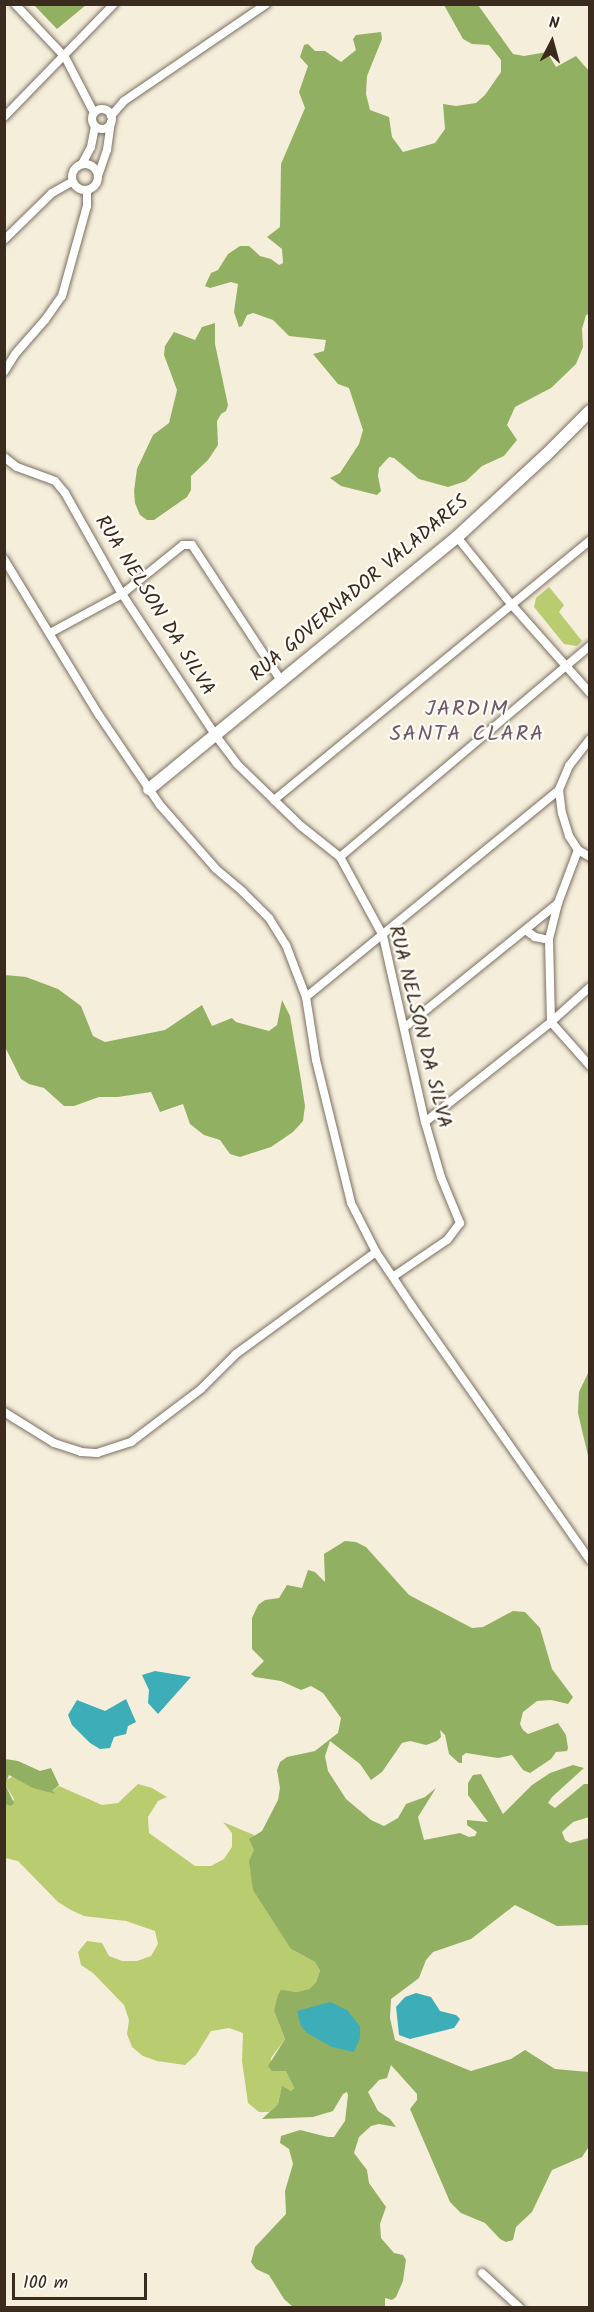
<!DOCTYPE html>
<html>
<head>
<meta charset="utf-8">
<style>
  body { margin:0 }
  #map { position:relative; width:594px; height:2312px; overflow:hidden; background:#f5eedb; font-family:Kalam,sans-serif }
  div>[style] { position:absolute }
  .green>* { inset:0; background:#b9cc6f }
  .forest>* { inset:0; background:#92b062 }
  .water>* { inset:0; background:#3dadb7 }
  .roads { filter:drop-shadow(0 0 2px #7c6f60) drop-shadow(0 0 2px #7c6f60) }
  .street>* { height:8px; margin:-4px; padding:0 4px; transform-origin:4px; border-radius:4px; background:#fff }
  .street>.ring { margin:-4px; padding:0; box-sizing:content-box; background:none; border:8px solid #fff; border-radius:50% }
  .secondary>* { height:12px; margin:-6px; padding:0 6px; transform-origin:6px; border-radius:6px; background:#fff }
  span { translate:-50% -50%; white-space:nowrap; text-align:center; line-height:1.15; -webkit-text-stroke:4.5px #fdfcf7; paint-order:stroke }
  .street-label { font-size:20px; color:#3b2a1e }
  .quarter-label { font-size:22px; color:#715967; letter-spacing:1.5px }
  .frame { position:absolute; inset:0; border:6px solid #3b2a1e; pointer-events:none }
  .north { position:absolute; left:522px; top:12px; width:60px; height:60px; -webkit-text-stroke:4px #fdfcf7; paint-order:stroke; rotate:6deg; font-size:16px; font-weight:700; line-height:24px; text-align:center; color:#3b2a1e }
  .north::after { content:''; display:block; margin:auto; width:21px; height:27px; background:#3b2a1e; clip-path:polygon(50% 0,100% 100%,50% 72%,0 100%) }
  .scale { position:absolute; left:12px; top:2273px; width:135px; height:27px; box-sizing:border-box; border:3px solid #3b2a1e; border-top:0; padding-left:8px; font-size:18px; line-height:21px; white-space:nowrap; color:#3b2a1e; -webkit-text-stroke:4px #fdfcf7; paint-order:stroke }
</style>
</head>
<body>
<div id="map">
  <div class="green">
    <i style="clip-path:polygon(549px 587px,564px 605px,559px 612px,582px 641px,577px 646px,564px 644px,534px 607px,536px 598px)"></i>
    <i style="clip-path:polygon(12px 1777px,52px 1791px,59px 1786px,102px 1805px,118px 1803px,138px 1784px,152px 1788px,167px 1797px,158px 1801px,148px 1817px,149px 1833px,195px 1866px,211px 1866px,224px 1859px,232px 1847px,232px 1833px,223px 1822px,254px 1835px,254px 1850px,291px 1949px,315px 1962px,320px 1971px,316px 1982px,309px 1989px,296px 1992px,281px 1991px,274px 2011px,285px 2039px,271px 2058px,272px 2071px,286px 2071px,294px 2088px,291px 2091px,282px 2087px,278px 2104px,269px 2112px,259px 2112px,248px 2103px,242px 2061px,243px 2033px,229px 2028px,211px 2031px,196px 2055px,185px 2065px,157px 2061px,143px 2056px,132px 2047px,127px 2034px,129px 2020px,124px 2005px,93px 1973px,81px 1965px,78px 1952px,87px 1941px,102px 1943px,109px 1956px,122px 1961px,137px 1961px,151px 1956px,158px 1944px,155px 1931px,126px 1921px,84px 1916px,71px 1910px,58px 1902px,18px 1861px,5px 1858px,4px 1804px,11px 1805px,14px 1799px,5px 1784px,6px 1780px)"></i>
  </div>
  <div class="forest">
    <i style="clip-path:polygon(34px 5px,86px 5px,57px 29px)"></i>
    <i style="clip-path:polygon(444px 5px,478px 5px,513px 54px,524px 56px,547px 52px,556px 67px,576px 56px,589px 71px,589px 314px,586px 315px,582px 329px,583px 347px,576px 364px,551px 388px,515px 407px,507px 425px,517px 440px,504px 456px,482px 466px,466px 481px,448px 487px,419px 479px,394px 458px,389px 457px,379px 468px,378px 476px,381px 491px,377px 495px,341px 486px,330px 478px,340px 473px,359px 444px,363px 430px,349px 388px,338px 384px,313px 354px,324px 351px,326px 340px,289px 336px,273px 320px,253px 313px,247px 315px,242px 326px,239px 327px,234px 312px,238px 284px,231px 282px,210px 288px,205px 286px,211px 273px,218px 270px,228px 254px,240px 246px,249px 246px,260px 256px,271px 259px,279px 265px,283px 263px,282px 249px,267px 237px,280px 227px,281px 164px,305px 108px,299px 92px,308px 66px,300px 57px,304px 45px,308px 44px,315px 51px,325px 51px,341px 62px,356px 50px,353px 39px,356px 35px,381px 32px,382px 39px,367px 76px,366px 94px,370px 110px,389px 117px,392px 137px,403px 152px,435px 143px,445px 129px,443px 104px,456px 106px,476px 103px,485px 95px,501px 72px,501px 60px,489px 45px,472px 44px,463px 39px)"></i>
    <i style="clip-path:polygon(215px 323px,215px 344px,228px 405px,226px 411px,221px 414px,217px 421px,218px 445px,208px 460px,191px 476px,191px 490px,187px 497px,154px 520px,147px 520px,140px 515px,135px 503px,134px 491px,137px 469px,153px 435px,169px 423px,177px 390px,164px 355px,165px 346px,174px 332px,195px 340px,202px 327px)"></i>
    <i style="clip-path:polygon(5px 975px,26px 977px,58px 989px,81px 1006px,93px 1036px,105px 1042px,165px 1030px,202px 1005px,212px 1026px,232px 1018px,236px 1022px,269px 1031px,277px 1025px,282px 1000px,290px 1016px,301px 1080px,305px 1106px,303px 1121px,293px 1132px,271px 1147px,240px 1157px,230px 1154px,220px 1140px,204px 1135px,190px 1124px,183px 1104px,160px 1112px,151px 1092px,118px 1097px,99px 1097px,74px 1106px,64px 1106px,44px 1088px,29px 1084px,21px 1079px,5px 1047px)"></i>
    <i style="clip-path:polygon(589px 1371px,589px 1460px,578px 1413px,579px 1392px)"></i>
    <i style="clip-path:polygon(345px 1541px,356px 1542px,366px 1547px,409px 1595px,472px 1628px,483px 1627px,513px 1611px,525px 1612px,540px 1628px,552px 1669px,573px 1697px,568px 1704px,551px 1700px,537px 1701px,523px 1712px,520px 1724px,523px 1730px,528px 1734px,558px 1723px,566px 1735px,568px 1748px,567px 1751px,556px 1752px,551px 1759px,530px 1773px,523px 1770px,512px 1755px,498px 1758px,466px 1753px,462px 1756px,462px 1763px,459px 1763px,449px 1754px,445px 1735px,440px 1730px,441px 1737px,437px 1741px,426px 1745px,410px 1741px,402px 1743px,382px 1772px,371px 1780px,360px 1764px,330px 1741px,325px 1756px,328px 1771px,346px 1799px,371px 1820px,384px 1826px,398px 1818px,406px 1804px,425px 1797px,436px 1788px,418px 1817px,424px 1840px,460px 1833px,469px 1837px,475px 1836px,477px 1832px,467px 1825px,467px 1820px,488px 1822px,468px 1795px,468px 1783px,473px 1775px,481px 1774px,503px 1814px,532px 1785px,550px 1773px,573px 1765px,584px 1768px,552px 1797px,548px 1803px,555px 1808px,584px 1784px,589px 1784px,589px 1817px,573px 1822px,562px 1832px,565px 1840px,570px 1843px,589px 1838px,589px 1925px,557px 1926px,515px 1905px,471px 1939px,433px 1952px,426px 1960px,419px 1978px,391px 1999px,390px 2018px,395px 2040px,471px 2071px,511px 2059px,525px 2050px,555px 2069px,589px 2072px,590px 2145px,582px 2157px,552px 2170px,532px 2212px,516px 2227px,513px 2240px,506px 2242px,500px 2239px,485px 2223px,461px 2213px,450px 2202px,410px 2109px,417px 2100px,417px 2094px,391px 2065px,387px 2078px,379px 2080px,368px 2092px,378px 2111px,390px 2119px,396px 2127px,379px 2124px,371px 2126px,359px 2137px,354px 2153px,367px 2170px,369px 2183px,386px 2207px,380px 2224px,381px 2238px,394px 2253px,403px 2255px,406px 2260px,403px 2281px,396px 2297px,392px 2300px,385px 2298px,385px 2307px,293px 2307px,284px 2299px,269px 2275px,256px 2269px,251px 2262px,255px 2247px,286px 2214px,285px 2191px,293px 2164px,289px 2149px,280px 2143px,281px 2136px,300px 2130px,328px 2137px,334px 2137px,345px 2121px,348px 2095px,347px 2092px,343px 2094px,333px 2111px,313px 2117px,262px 2119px,278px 2104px,282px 2086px,291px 2091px,294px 2088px,286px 2071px,272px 2071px,268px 2066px,285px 2039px,274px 2011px,278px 1995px,281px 1990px,296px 1992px,309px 1989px,316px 1982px,320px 1971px,315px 1962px,291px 1949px,253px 1890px,249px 1861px,254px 1850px,249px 1839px,262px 1831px,278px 1800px,280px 1788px,277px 1770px,280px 1762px,287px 1757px,315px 1751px,338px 1733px,341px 1718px,323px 1693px,311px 1686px,301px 1690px,281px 1681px,255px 1677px,251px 1674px,264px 1661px,252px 1649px,252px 1618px,258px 1605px,265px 1600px,279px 1598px,287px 1585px,302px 1588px,308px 1570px,315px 1572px,325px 1582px,324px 1554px)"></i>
    <i style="clip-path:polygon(5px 1759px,18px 1761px,40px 1771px,51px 1768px,59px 1785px,52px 1791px,56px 1794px,33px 1788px,9px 1775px,5px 1784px,14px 1803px,11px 1806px,5px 1804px)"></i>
  </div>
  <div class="water">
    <i style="clip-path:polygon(155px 1671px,191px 1677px,158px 1714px,148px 1703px,149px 1690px,142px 1675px)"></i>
    <i style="clip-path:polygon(126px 1699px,136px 1722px,128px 1726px,126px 1734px,114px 1737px,110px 1748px,100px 1749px,90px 1743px,72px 1725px,68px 1715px,77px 1700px,105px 1711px)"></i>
    <i style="clip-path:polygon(416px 1993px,431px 1997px,440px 2011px,456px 2015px,460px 2019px,454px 2028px,410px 2039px,399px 2035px,396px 2007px,405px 1997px)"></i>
    <i style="clip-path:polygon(330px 2002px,347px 2010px,360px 2026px,360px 2038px,354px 2052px,332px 2047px,307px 2033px,301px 2026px,297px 2011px)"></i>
  </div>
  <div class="roads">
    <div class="street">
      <i style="left:15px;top:4px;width:73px;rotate:46.7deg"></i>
      <i style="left:65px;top:57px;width:63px;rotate:62.6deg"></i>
      <i class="ring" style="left:92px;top:109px;width:12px;height:12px"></i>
      <i style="left:111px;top:116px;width:20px;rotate:-49deg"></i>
      <i style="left:124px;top:101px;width:172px;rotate:-34.3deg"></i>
      <i style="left:4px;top:117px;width:158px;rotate:-45.8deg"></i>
      <i class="ring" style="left:72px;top:164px;width:18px;height:18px"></i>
      <i style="left:82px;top:164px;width:19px;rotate:-62deg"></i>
      <i style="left:91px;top:147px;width:21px;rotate:-79deg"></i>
      <i style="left:98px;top:176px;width:28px;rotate:-71deg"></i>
      <i style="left:107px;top:150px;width:28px;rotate:-82deg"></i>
      <i style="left:4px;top:240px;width:67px;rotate:-44.4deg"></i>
      <i style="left:52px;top:193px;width:23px;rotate:-29deg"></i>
      <i style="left:4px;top:372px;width:22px;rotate:-58deg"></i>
      <i style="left:16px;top:353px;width:44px;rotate:-48.7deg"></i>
      <i style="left:45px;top:320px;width:29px;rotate:-55deg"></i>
      <i style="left:62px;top:296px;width:93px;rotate:-74.5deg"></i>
      <i style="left:87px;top:206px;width:16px;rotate:-90deg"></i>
      <i style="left:4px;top:457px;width:16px;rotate:38deg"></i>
      <i style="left:17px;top:467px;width:40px;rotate:20.2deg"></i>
      <i style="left:55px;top:481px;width:16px;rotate:50deg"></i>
      <i style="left:65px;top:493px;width:116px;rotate:60.6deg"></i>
      <i style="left:122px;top:594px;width:170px;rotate:56.5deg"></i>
      <i style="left:216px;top:736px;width:35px;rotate:53deg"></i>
      <i style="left:237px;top:764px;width:52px;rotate:44.2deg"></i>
      <i style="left:274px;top:800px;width:37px;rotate:44deg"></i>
      <i style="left:301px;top:826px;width:50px;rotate:38.5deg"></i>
      <i style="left:340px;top:857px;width:90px;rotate:61.4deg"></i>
      <i style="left:383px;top:936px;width:191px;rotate:77.3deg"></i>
      <i style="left:425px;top:1122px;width:57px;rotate:73.8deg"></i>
      <i style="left:441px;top:1177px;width:50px;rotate:67.6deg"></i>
      <i style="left:460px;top:1223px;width:21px;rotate:127deg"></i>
      <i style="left:447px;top:1240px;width:64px;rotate:145.8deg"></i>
      <i style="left:457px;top:537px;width:86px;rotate:51.1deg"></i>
      <i style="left:511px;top:604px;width:119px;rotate:48.4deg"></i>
      <i style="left:4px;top:559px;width:183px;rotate:58.7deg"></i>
      <i style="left:99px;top:715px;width:109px;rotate:55.9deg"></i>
      <i style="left:160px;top:805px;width:85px;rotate:48.8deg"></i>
      <i style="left:216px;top:869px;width:35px;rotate:40deg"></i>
      <i style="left:243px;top:892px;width:37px;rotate:45deg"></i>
      <i style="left:269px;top:918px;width:32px;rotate:58deg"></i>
      <i style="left:286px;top:945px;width:56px;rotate:69deg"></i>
      <i style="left:306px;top:997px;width:64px;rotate:81deg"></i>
      <i style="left:316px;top:1060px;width:147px;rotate:76.2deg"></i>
      <i style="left:351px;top:1203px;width:55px;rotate:63deg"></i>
      <i style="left:376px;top:1252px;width:65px;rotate:56.3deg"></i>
      <i style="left:412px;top:1306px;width:310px;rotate:55deg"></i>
      <i style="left:50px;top:633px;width:82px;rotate:-28.4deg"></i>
      <i style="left:122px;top:594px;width:78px;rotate:-38.8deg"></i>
      <i style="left:183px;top:545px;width:9px"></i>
      <i style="left:192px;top:545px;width:160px;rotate:56.7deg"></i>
      <i style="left:590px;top:739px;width:34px;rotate:128deg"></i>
      <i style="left:569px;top:766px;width:26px;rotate:113deg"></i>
      <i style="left:559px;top:790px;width:23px;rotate:83deg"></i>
      <i style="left:562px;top:813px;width:24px;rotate:73deg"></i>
      <i style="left:569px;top:836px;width:17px;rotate:57deg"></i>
      <i style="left:578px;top:850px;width:14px;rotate:30deg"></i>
      <i style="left:274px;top:800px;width:409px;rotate:-39.4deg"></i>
      <i style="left:578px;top:850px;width:57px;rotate:110.7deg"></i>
      <i style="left:558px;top:903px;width:38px;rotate:104deg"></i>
      <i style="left:549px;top:940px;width:82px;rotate:88.6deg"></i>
      <i style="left:551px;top:1022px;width:59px;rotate:48.4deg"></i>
      <i style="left:340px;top:857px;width:327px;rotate:-40.2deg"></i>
      <i style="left:527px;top:931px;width:10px;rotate:37deg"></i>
      <i style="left:535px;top:937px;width:14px;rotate:12deg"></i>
      <i style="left:306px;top:997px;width:327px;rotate:-39.3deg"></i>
      <i style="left:405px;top:1027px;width:197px;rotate:-39deg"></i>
      <i style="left:425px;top:1122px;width:161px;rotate:-38.4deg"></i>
      <i style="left:551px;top:1022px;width:52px;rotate:-41.9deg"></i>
      <i style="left:4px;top:1412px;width:59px;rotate:31.8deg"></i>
      <i style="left:54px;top:1443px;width:28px;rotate:18deg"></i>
      <i style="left:81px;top:1452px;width:16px;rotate:4deg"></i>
      <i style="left:97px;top:1453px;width:36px;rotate:-18deg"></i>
      <i style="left:131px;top:1442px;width:88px;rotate:-37.1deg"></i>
      <i style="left:201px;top:1389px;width:49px;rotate:-45deg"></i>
      <i style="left:236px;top:1354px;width:173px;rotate:-36.1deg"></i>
      <i style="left:482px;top:2273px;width:52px;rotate:42.6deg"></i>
    </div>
    <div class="secondary">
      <i style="left:149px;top:789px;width:398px;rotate:-39.3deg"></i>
      <i style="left:457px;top:537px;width:122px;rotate:-42.7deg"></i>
      <i style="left:547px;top:454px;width:61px;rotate:-45deg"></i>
    </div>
  </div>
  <div class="street-label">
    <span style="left:360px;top:589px;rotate:-40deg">RUA GOVERNADOR VALADARES</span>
    <span style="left:154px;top:606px;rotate:58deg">RUA NELSON DA SILVA</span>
    <span style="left:419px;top:1027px;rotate:76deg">RUA NELSON DA SILVA</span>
  </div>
  <div class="quarter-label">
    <span style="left:467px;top:722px">JARDIM<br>SANTA CLARA</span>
  </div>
  <div class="frame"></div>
  <div class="north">N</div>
  <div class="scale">100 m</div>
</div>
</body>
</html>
